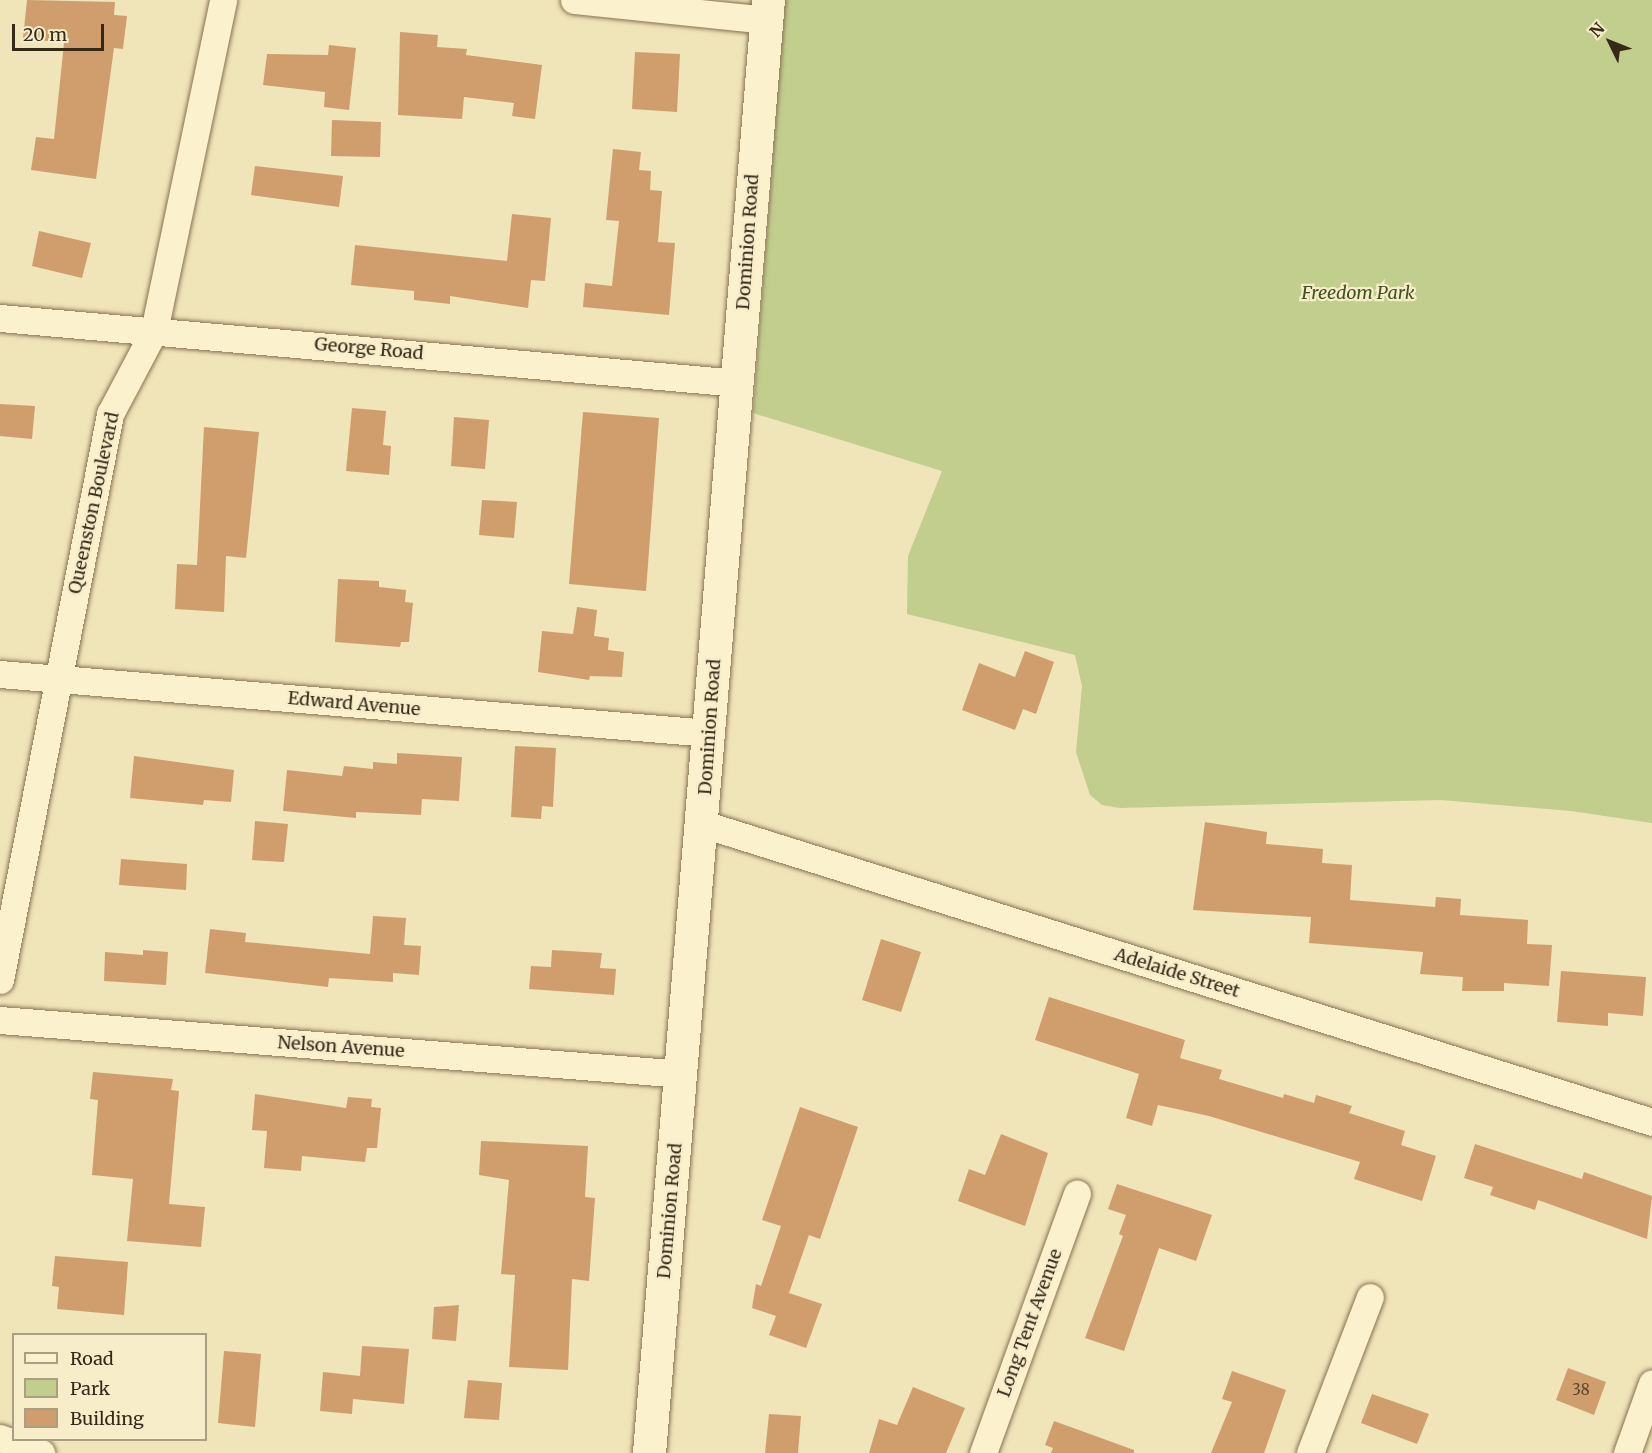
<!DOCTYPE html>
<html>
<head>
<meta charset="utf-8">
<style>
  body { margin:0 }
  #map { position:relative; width:1652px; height:1453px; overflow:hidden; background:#f0e4b9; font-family:Merriweather,serif }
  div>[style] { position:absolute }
  .green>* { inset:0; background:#c1ce8d }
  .building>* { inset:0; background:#d09e6d }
  .roads { filter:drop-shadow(0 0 2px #877353) drop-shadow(0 0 2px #877353) }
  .street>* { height:27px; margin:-13.5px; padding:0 13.5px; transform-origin:13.5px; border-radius:13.5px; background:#fbf1cc }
  .secondary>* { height:33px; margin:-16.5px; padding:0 16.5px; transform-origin:16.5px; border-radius:16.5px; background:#fbf1cc }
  span { translate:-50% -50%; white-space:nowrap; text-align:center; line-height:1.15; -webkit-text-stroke:4.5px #f7edc9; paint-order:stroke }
  .number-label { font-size:15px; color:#5c462e }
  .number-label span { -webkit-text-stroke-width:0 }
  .street-label { font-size:18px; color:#352919 }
  .park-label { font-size:18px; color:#41521f; font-style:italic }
  .legend { position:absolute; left:12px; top:1333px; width:195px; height:108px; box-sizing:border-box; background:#f7edc9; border:2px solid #a99f83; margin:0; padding:8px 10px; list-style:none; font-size:18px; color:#352919 }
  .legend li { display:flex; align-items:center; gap:12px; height:30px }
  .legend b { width:30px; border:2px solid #a99f83 }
  .north { position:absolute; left:1580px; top:12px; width:60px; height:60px; -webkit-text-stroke:4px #f7edc9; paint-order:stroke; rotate:313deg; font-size:16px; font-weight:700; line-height:24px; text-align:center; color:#352919 }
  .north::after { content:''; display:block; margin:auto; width:21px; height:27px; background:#352919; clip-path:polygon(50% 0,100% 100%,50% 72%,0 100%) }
  .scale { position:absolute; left:12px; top:24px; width:92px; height:27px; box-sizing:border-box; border:3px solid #352919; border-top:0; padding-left:8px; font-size:18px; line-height:21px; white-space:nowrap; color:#352919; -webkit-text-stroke:4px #f7edc9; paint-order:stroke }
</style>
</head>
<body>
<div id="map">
  <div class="green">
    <i style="clip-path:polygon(785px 0,1652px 0,1652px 823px,1571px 811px,1441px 800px,1120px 808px,1102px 805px,1090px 795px,1076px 752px,1082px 686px,1075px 655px,907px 614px,908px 556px,942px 471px,753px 413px)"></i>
  </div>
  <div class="building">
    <i style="clip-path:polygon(27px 0,115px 2px,114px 15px,127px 16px,123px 49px,114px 48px,96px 179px,31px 170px,36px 137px,54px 139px,64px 43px,23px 38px)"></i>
    <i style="clip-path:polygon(400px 32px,438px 35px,437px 47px,467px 49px,466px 55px,542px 65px,535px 119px,512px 116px,514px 103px,464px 97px,462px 119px,398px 115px)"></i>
    <i style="clip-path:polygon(329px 45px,356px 48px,349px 110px,324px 107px,325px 92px,263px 85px,267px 54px,328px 55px)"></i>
    <i style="clip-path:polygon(635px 52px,680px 54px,677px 112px,632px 109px)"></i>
    <i style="clip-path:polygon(332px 120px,381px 122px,380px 157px,331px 156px)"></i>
    <i style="clip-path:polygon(613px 149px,641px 152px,639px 170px,651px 171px,650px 190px,662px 191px,658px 242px,675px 243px,669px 315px,583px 307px,585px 283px,612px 286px,619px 221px,606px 220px)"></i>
    <i style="clip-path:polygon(255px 166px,343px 176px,339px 207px,251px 195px)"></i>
    <i style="clip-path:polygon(512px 214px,551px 218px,545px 281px,531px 280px,528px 308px,450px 296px,450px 304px,414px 300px,414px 291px,351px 285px,355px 245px,507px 261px)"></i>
    <i style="clip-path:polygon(39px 231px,91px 243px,82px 278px,32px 266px)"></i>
    <i style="clip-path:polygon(0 404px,35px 406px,32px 439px,0 436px)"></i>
    <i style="clip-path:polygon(352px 408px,386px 411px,383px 445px,391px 446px,389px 475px,346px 471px)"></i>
    <i style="clip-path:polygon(583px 412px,659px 418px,646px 591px,569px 584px)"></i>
    <i style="clip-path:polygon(454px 417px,489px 420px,485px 469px,451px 466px)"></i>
    <i style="clip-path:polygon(204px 427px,259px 432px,246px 558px,226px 556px,224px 612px,175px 609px,177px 564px,197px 565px)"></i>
    <i style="clip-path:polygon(482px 500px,517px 502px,514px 538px,479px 535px)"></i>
    <i style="clip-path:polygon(338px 579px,379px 581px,379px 587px,406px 590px,405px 602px,413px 603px,409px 642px,401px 642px,400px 647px,335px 642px)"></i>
    <i style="clip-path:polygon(577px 607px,597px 610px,594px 636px,609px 638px,608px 650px,624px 652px,622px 677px,590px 676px,589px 680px,538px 672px,542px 631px,573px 634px)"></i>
    <i style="clip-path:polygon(1025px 651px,1054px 662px,1036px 714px,1023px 709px,1015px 730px,962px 710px,979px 663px,1015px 677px)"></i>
    <i style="clip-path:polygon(515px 746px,556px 748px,553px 807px,542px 806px,541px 819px,511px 817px)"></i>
    <i style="clip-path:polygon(397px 753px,462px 757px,459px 801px,422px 799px,421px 815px,356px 812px,356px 818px,283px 811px,287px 770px,342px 776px,344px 766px,373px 769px,373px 762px,397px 764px)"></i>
    <i style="clip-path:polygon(134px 756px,234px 770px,231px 802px,204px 800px,203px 805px,130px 798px)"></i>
    <i style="clip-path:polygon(255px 821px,288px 824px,284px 862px,252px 860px)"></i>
    <i style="clip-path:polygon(1205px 822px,1267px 832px,1266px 844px,1323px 849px,1322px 863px,1352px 865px,1350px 900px,1435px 907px,1436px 897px,1461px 899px,1460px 915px,1528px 920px,1527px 944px,1552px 945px,1549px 986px,1504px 983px,1504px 991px,1462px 991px,1463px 977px,1420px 974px,1423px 952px,1309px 943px,1311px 917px,1193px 910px)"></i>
    <i style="clip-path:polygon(121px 859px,187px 864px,186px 890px,119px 885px)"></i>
    <i style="clip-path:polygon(373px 916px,406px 918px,404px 945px,421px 946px,419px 975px,393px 973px,393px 982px,329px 978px,328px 987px,205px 973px,210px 929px,246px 933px,245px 942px,370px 954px)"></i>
    <i style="clip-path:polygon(881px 939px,921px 952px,901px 1012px,862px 1000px)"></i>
    <i style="clip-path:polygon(143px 950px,168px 952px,166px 985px,104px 981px,105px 952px,143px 955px)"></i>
    <i style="clip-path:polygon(552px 950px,602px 953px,600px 968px,616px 969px,614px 995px,529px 989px,531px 966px,551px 967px)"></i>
    <i style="clip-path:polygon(1561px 971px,1646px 977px,1643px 1016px,1608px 1013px,1608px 1026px,1557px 1022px)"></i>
    <i style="clip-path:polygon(1049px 997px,1185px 1040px,1180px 1058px,1222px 1070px,1219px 1079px,1283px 1098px,1284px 1094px,1314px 1103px,1316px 1095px,1352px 1106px,1349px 1113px,1405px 1131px,1401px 1145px,1436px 1156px,1422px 1201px,1354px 1179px,1360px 1162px,1209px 1116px,1158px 1105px,1152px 1126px,1126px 1118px,1139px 1074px,1035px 1040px)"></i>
    <i style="clip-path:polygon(93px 1072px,173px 1079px,171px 1090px,179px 1091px,169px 1204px,205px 1207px,201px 1247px,127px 1241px,133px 1179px,92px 1175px,98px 1100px,90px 1099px)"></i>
    <i style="clip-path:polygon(255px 1094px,346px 1108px,348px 1097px,372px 1099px,371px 1107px,381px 1108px,377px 1148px,367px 1148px,365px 1162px,302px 1156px,301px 1171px,264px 1168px,267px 1131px,252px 1130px)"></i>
    <i style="clip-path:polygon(800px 1107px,858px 1127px,820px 1239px,809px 1235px,789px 1293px,822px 1304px,806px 1348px,769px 1335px,776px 1316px,752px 1308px,756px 1284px,761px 1286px,781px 1226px,762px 1220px)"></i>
    <i style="clip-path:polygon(1001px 1134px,1048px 1153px,1025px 1226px,958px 1201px,969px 1169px,985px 1175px)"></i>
    <i style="clip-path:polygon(481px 1141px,588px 1146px,585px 1197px,595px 1198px,589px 1281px,572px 1279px,568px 1370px,509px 1367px,515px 1275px,501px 1274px,509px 1180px,479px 1175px)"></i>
    <i style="clip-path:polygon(1475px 1144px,1582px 1179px,1584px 1172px,1652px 1196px,1647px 1239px,1538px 1200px,1535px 1210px,1490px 1195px,1493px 1187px,1464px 1178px)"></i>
    <i style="clip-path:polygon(1117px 1184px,1212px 1215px,1196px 1261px,1159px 1248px,1124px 1351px,1085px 1338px,1123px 1236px,1119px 1234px,1126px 1215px,1108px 1209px)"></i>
    <i style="clip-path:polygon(55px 1256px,128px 1262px,124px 1315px,57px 1309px,59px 1287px,52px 1286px)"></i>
    <i style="clip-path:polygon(459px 1305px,456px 1341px,432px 1339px,434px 1307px)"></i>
    <i style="clip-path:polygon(362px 1346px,409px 1349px,404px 1404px,353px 1399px,352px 1414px,320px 1411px,323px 1372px,360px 1376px)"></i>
    <i style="clip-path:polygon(224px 1351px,261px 1354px,255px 1427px,218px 1423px)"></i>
    <i style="clip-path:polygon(1568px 1368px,1606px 1382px,1594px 1415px,1556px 1400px)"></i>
    <i style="clip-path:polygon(1232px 1371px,1286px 1390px,1264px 1453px,1211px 1453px,1232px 1402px,1222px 1399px)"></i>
    <i style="clip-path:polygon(468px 1380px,502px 1383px,499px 1420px,464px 1418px)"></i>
    <i style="clip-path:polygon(913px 1387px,965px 1408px,946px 1453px,869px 1453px,879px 1419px,897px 1425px)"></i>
    <i style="clip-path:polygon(1372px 1394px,1429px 1414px,1417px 1444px,1361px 1423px)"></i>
    <i style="clip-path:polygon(769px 1414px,801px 1416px,798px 1453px,765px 1453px)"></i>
    <i style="clip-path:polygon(1054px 1421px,1134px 1450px,1134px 1453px,1051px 1453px,1053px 1448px,1045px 1445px)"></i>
  </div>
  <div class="roads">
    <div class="street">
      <i style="left:574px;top:0;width:193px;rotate:5.9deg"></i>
      <i style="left:0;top:318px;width:741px;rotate:5.03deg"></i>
      <i style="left:0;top:674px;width:711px;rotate:4.76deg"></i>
      <i style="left:703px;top:824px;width:995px;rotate:17.43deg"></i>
      <i style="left:0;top:980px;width:577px;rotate:-79deg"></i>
      <i style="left:110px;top:414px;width:94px;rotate:-62.1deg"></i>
      <i style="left:154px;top:331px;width:338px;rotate:-78.2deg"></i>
      <i style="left:0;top:1020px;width:685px;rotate:4.52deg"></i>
      <i style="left:0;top:1438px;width:44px;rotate:20.1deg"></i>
      <i style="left:983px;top:1453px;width:276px;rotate:-70.1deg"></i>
      <i style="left:1310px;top:1453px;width:167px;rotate:-69deg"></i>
      <i style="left:1627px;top:1453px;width:74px;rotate:-70.3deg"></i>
    </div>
    <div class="secondary">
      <i style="left:649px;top:1453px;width:1458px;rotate:-85.32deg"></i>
    </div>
  </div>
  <div class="number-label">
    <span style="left:1581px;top:1390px">38</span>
  </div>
  <div class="street-label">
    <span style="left:748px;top:242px;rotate:-86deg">Dominion Road</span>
    <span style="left:369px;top:349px;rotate:5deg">George Road</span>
    <span style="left:94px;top:503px;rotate:-78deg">Queenston Boulevard</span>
    <span style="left:354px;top:704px;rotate:5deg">Edward Avenue</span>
    <span style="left:710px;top:727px;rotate:-86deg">Dominion Road</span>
    <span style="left:1177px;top:973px;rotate:17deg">Adelaide Street</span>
    <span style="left:341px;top:1047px;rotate:4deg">Nelson Avenue</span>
    <span style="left:670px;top:1211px;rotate:-85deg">Dominion Road</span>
    <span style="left:1030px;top:1323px;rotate:-70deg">Long Tent Avenue</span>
  </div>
  <div class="park-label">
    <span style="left:1358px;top:293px">Freedom Park</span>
  </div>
  <ul class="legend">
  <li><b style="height:8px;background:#fbf1cc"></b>Road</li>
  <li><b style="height:16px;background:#c1ce8d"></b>Park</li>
  <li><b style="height:16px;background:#d09e6d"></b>Building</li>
  </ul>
  <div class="north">N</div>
  <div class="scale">20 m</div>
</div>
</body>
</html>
